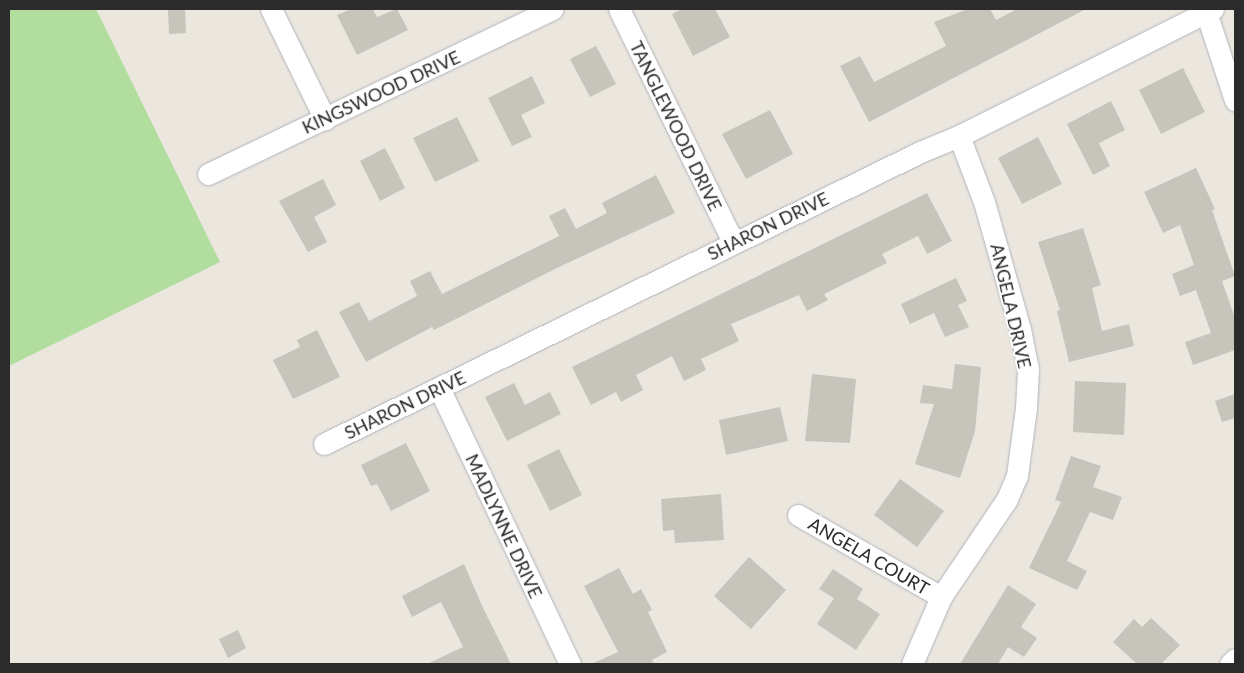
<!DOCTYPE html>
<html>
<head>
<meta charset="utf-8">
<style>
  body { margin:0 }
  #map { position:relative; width:1244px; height:673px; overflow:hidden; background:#ebe6de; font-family:Lato,sans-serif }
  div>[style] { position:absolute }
  .green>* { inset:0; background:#b1dd9f }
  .building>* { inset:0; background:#c7c4bc }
  .roads { filter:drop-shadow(0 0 1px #b1b3bd) drop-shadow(0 0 1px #b1b3bd) }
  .street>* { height:21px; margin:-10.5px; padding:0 10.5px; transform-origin:10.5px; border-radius:10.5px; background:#fff }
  span { translate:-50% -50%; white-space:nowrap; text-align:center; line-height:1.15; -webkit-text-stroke:4px #fff; paint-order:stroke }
  .street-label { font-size:18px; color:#2b2b2b }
  .frame { position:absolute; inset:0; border:10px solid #2b2b2b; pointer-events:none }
</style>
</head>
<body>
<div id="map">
  <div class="green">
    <i style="clip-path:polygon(9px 9px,96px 9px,220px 262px,9px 366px)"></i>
  </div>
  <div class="building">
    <i style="clip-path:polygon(351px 9px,373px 9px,377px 17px,397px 9px,408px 30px,357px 55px,337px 15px)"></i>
    <i style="clip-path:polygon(682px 9px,715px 9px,730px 37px,693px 56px,672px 14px)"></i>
    <i style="clip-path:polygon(968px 9px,990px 9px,996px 20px,1017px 9px,1086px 9px,869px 122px,840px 66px,860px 56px,874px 82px,946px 46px,934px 22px)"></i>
    <i style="clip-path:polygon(168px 10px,185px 10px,186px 33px,169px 34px)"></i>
    <i style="clip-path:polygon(596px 46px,616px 84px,590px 97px,570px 59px)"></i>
    <i style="clip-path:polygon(1183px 68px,1205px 112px,1161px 134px,1139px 90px)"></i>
    <i style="clip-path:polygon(532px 76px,545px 103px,521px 115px,532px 137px,512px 146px,488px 98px)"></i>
    <i style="clip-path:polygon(1111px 101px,1125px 130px,1099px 143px,1110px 166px,1093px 175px,1067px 124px)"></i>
    <i style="clip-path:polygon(770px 110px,793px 154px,746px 179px,722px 134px)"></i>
    <i style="clip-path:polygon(457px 117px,479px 161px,435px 182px,413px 138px)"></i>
    <i style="clip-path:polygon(1038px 137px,1062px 184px,1022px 204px,998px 158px)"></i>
    <i style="clip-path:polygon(385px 148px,405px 188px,380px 201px,360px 161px)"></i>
    <i style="clip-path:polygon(1196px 168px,1215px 209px,1212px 210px,1235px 276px,1222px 281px,1235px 318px,1235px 350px,1193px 365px,1185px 342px,1211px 333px,1196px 290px,1180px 296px,1172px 274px,1194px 265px,1180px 225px,1163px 233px,1144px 192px)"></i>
    <i style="clip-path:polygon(656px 175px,675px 213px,559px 267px,434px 330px,432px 327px,366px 362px,339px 312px,359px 302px,369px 321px,417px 296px,410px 281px,430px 271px,442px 294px,559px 236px,549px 216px,565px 208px,576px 229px,607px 213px,602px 203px)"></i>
    <i style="clip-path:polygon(323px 179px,336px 205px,314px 217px,327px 242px,308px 252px,279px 201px)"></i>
    <i style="clip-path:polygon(927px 193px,952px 241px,927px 254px,918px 236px,882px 254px,887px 263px,824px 294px,828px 300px,807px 311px,799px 295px,731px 324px,739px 341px,701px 359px,706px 370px,684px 381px,672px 356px,636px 375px,643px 390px,621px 402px,616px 392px,591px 405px,572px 367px)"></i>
    <i style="clip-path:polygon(1083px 228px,1101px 285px,1092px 288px,1102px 331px,1129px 324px,1134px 346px,1069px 362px,1057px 311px,1060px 310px,1038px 242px)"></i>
    <i style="clip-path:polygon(956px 278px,967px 301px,958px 305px,969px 327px,945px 337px,934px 313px,910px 324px,901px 304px)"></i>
    <i style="clip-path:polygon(317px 330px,340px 377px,293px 399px,273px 360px,300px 347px,297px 340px)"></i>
    <i style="clip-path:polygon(955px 364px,981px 367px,975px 431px,960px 478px,915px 464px,934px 404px,920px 403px,923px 385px,952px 389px)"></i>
    <i style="clip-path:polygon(812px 374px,856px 379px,850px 443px,805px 441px)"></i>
    <i style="clip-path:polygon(1075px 381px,1126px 383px,1124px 435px,1073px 432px)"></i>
    <i style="clip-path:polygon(514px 383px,525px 405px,550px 392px,561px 414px,507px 441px,485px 397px)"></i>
    <i style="clip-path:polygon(1235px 394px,1235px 418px,1222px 422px,1215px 401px)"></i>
    <i style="clip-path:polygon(780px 407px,788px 441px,726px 455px,719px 420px)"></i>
    <i style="clip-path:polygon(406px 443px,430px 491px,391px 511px,377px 484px,371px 486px,361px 465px)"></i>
    <i style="clip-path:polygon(559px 449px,582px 495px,550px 511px,527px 465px)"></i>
    <i style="clip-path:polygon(1071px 456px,1101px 466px,1093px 487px,1122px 497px,1113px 520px,1090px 512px,1067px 561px,1087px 571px,1077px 590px,1029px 568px,1061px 502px,1055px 500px)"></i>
    <i style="clip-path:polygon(900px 479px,944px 511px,917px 547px,874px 515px)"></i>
    <i style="clip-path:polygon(721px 494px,724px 540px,675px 543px,674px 530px,663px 531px,661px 499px)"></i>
    <i style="clip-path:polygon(749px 557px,786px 590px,751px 629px,714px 596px)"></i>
    <i style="clip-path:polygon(464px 564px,483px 608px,511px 664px,427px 664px,463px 647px,441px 602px,412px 617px,402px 596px)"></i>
    <i style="clip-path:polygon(619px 568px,633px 594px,641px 589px,652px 610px,648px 612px,667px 652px,652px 660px,654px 664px,591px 664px,618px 652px,584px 586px)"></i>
    <i style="clip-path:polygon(833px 569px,863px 589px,857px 599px,880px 614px,856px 650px,817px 624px,834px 598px,819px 589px)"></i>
    <i style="clip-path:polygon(1008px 585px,1036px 604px,1021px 627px,1037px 638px,1024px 657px,1008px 647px,998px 664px,960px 664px)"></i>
    <i style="clip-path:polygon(1151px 618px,1180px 645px,1161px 664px,1137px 664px,1113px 642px,1134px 619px,1142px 627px)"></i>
    <i style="clip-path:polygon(238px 630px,246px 648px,228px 658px,219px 639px)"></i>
  </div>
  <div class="roads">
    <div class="street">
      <i style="left:271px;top:9px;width:123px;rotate:63.9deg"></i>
      <i style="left:619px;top:9px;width:259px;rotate:63.9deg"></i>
      <i style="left:1206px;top:12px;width:93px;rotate:71.8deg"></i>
      <i style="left:208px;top:174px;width:382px;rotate:-25.6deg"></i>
      <i style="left:439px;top:388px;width:306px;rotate:64.6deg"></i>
      <i style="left:324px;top:444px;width:664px;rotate:-26.1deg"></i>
      <i style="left:920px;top:152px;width:42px;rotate:-22.3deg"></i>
      <i style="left:959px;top:136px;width:284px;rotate:-26.6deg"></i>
      <i style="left:798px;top:515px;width:165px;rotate:29.8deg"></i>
      <i style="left:912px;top:664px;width:73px;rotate:-66.6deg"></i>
      <i style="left:941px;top:597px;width:118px;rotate:-56deg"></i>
      <i style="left:1007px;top:499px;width:25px;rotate:-67deg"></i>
      <i style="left:1017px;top:476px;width:69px;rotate:-82.5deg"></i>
      <i style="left:1026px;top:408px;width:39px;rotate:-87deg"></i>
      <i style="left:1028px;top:369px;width:41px;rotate:-101.3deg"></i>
      <i style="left:1020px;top:329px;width:132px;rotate:-105.8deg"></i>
      <i style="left:984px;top:202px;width:71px;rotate:-110.7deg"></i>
      <i style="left:1230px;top:664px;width:7px;rotate:-45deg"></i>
    </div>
  </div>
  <div class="street-label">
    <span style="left:381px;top:92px;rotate:-25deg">KINGSWOOD DRIVE</span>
    <span style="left:676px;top:126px;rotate:64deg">TANGLEWOOD DRIVE</span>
    <span style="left:768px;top:226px;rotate:-26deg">SHARON DRIVE</span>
    <span style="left:1011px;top:306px;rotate:77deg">ANGELA DRIVE</span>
    <span style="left:405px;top:405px;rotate:-26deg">SHARON DRIVE</span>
    <span style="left:504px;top:526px;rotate:65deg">MADLYNNE DRIVE</span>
    <span style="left:869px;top:556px;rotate:30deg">ANGELA COURT</span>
  </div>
  <div class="frame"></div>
</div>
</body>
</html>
